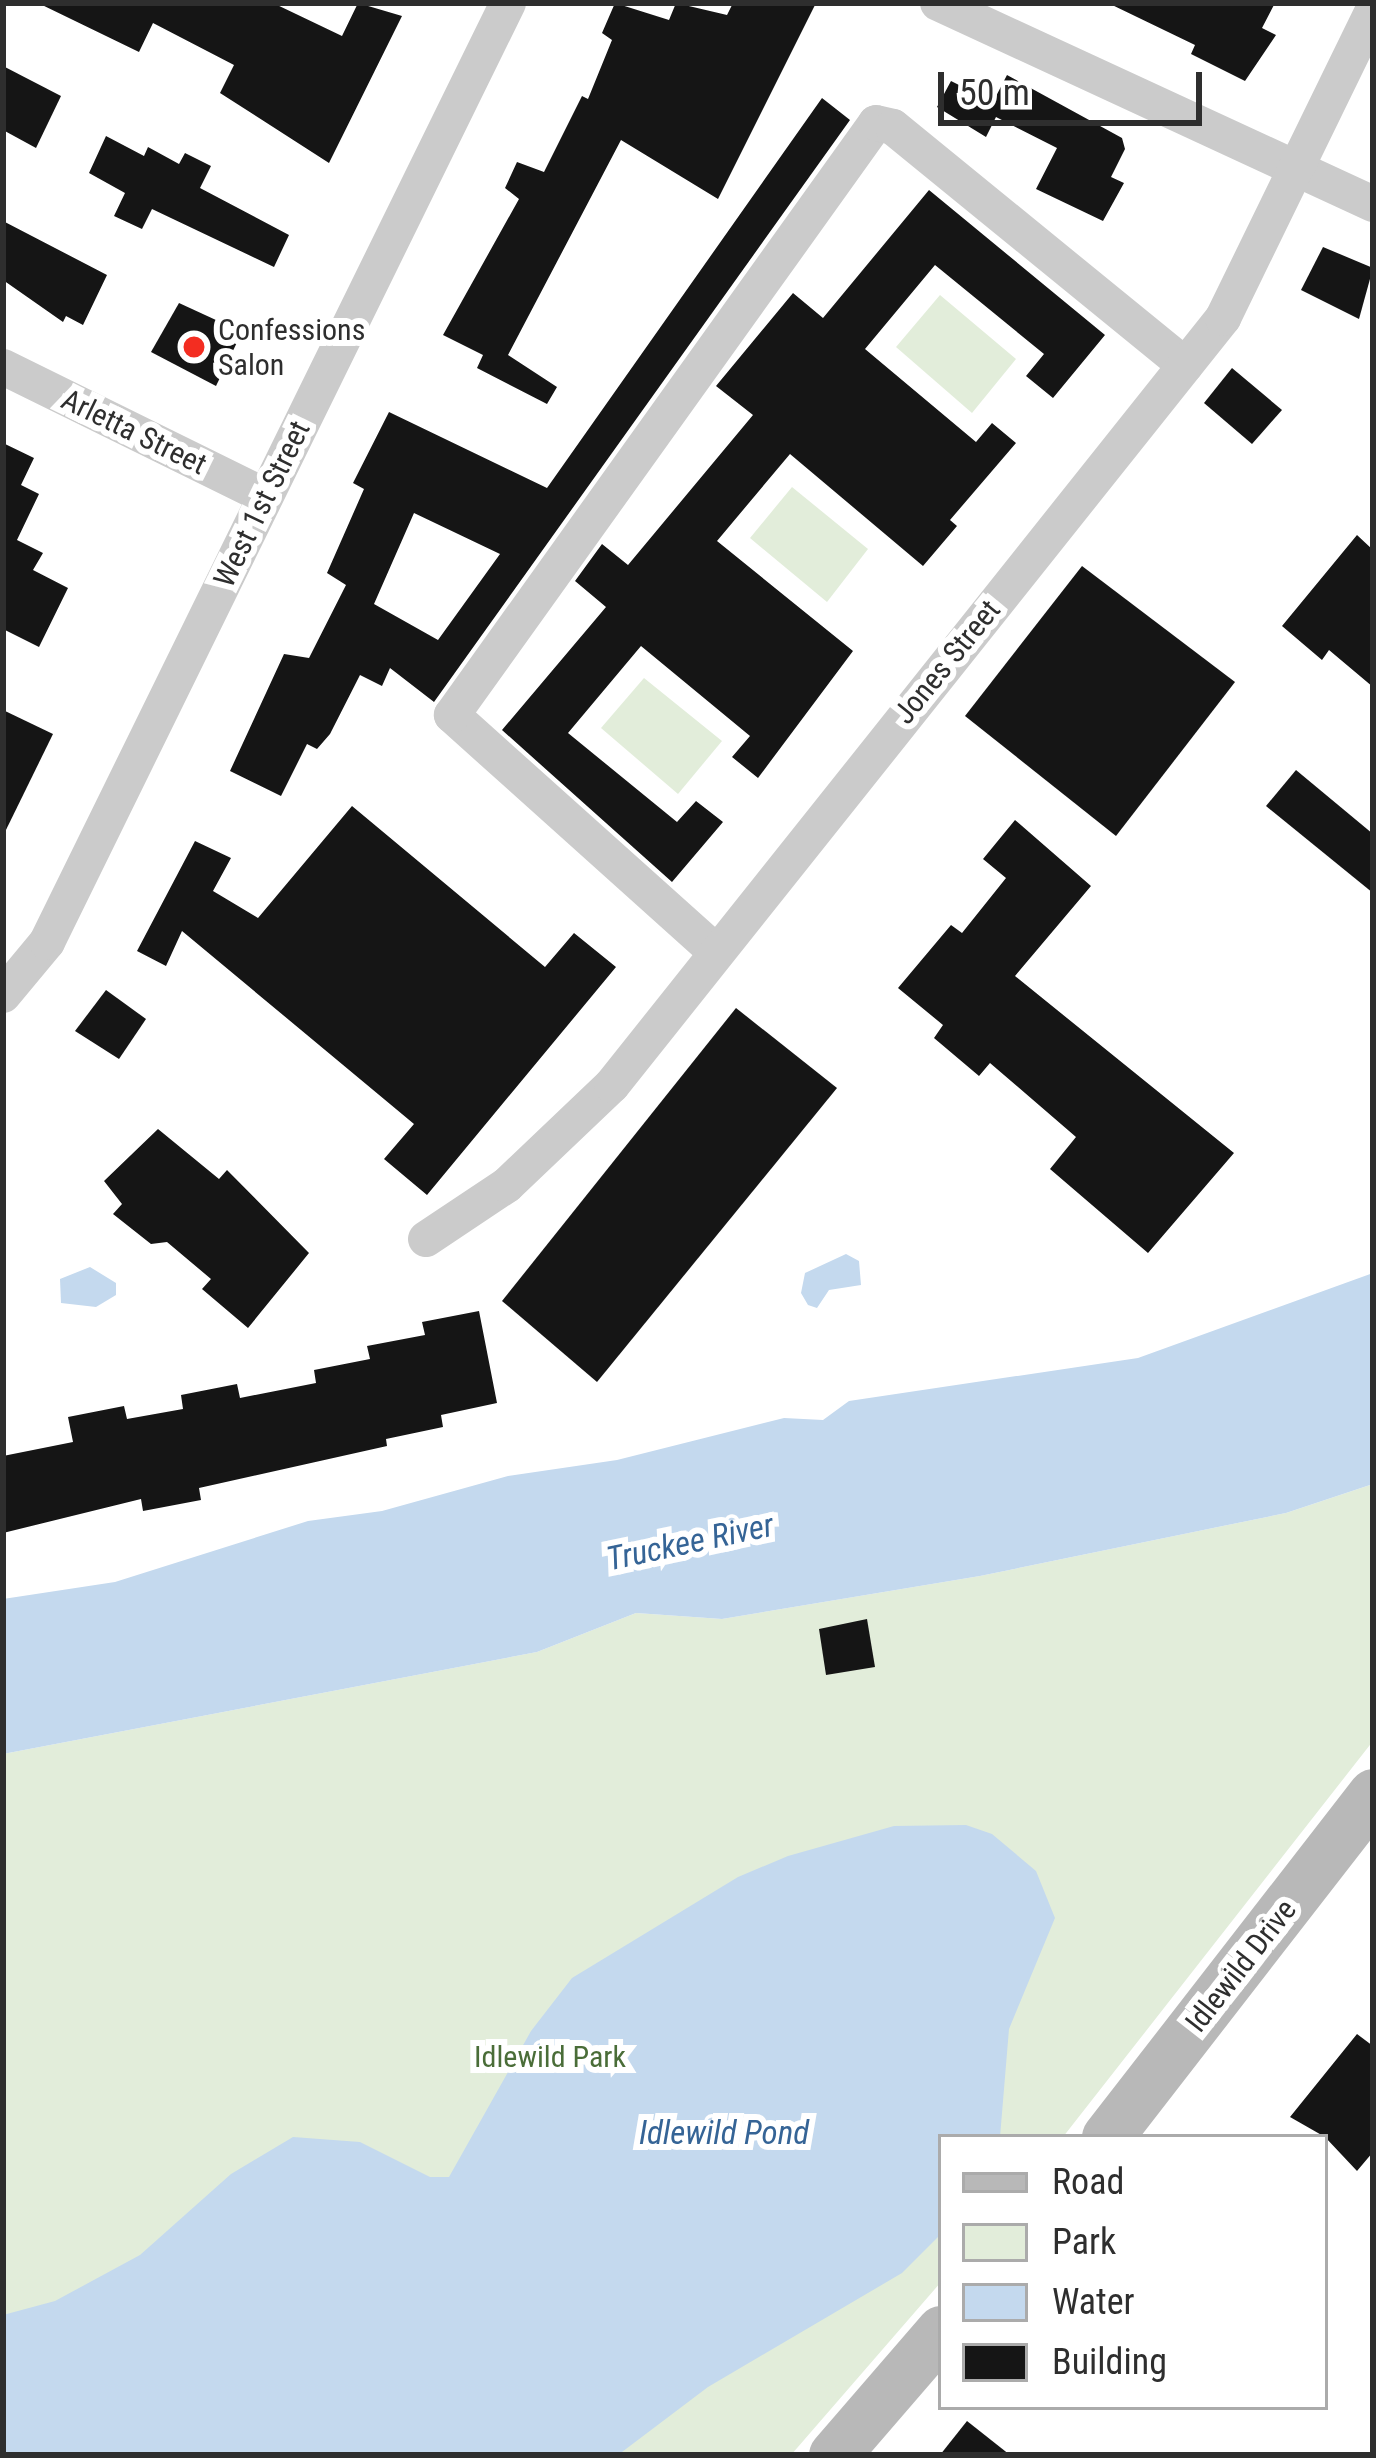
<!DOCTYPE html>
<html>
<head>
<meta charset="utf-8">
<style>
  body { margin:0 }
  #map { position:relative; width:1376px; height:2458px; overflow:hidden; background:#fff; font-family:"Roboto Condensed",sans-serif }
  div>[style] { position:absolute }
  .green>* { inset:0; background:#e2edda }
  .water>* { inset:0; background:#c4d9ee }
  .building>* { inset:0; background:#151515 }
  .street>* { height:36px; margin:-18px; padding:0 18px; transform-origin:18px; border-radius:18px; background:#cbcbcb }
  .secondary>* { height:51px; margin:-25.5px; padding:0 25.5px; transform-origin:25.5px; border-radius:25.5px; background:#b8b8b8 }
  .dots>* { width:33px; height:33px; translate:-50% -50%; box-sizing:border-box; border:6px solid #fff; border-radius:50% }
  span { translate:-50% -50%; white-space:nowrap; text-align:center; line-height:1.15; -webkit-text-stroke:12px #fff; paint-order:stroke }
  .poi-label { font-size:30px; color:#2e2e2e }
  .left { translate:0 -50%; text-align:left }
  .street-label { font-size:30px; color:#2e2e2e }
  .park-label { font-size:30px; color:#4a6d38 }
  .water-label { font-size:33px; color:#356496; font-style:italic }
  .frame { position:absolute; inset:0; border:6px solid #2e2e2e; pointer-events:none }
  .legend { position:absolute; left:938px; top:2134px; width:390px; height:276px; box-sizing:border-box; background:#fff; border:3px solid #ababab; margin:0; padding:15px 21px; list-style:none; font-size:36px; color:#2e2e2e }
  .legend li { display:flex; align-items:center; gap:24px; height:60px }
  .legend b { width:60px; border:3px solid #ababab }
  .scale { position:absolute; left:938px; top:72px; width:264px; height:54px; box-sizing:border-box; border:6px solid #2e2e2e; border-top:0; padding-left:15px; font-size:36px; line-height:42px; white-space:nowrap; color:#2e2e2e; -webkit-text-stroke:9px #fff; paint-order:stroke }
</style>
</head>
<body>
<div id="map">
  <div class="green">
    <i style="clip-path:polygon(940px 295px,1016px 359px,972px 413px,896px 347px)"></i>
    <i style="clip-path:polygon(792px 487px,868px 549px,827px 602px,750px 538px)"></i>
    <i style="clip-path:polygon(644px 678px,722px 741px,678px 794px,601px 728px)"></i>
    <i style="clip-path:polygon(1373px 1484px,1373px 1741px,1063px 2137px,941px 2137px,941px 2282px,791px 2455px,3px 2455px,3px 1754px,537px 1652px,636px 1613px,722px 1619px,980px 1576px,1286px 1513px)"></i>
  </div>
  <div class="water">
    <i style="clip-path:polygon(846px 1254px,859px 1261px,861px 1285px,829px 1290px,817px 1308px,808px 1305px,801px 1293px,805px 1273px)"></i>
    <i style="clip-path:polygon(90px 1267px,116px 1283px,116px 1295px,96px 1307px,61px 1303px,60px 1279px)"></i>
    <i style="clip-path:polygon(1373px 1273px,1373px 1484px,1286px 1513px,980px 1576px,722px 1619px,636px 1613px,537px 1652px,3px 1754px,3px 1599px,115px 1582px,308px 1521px,382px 1511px,508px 1476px,617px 1460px,784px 1418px,823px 1420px,849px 1401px,1138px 1358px)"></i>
    <i style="clip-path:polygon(966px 1825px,992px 1834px,1036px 1871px,1055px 1918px,1009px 2029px,1000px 2137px,941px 2137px,941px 2234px,902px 2273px,708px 2387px,618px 2455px,3px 2455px,3px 2315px,55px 2301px,140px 2255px,231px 2174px,293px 2137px,360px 2142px,430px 2177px,449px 2177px,531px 2031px,572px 1978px,738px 1877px,788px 1856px,894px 1826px)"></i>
  </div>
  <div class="building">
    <i style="clip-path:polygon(38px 3px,273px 3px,342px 36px,358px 3px,402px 16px,329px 163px,220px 93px,234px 65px,153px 23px,139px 52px)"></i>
    <i style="clip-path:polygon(615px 3px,669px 20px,676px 3px,727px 15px,733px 3px,816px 3px,718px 199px,621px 140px,508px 355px,557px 387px,547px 404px,477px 368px,483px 355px,443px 335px,519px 199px,505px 188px,517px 162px,544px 172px,582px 96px,588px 99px,612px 40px,602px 33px)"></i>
    <i style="clip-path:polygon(1108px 3px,1275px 3px,1262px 28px,1276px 35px,1245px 81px,1191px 54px,1195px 45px)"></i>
    <i style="clip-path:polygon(3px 66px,61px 96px,36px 148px,3px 130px)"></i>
    <i style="clip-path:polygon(1007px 75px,1122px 138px,1125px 149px,1111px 177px,1124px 183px,1103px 221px,1036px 189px,1057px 148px,996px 117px,986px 137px,937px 107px,951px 81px,993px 102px)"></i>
    <i style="clip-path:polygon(evenodd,822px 98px,850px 120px,434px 702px,390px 668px,382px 686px,360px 675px,330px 734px,317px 749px,307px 744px,281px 796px,230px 771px,284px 654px,309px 658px,346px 585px,327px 573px,364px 489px,353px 483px,389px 412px,547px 488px,822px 98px,414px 513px,500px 554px,438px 640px,374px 604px,414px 513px)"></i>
    <i style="clip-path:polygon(106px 136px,144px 156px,148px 147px,179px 164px,185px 153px,211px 166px,200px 188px,289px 235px,274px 267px,152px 209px,142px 229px,114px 216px,125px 193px,89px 173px)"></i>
    <i style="clip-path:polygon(929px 190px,1105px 335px,1053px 398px,1026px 376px,1044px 354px,935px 265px,865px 349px,976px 442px,992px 423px,1016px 443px,950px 520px,957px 526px,923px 566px,790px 454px,717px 541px,853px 651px,758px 778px,732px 757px,750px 736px,641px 646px,568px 733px,677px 822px,696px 801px,723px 822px,672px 882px,502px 730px,606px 607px,575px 581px,602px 544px,628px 565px,753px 415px,716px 386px,793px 293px,823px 318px)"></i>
    <i style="clip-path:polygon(3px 221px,107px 275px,83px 325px,66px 316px,63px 322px,3px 280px)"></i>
    <i style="clip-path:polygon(1323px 247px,1373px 268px,1359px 319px,1301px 290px)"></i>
    <i style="clip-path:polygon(179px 303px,242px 332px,216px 386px,151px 352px)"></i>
    <i style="clip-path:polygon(1232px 368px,1282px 410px,1252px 444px,1204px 403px)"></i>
    <i style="clip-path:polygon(3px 443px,34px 458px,21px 485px,39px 494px,17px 540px,43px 553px,33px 570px,68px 588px,39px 647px,3px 629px)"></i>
    <i style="clip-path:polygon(1357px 535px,1373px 550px,1373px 687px,1329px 650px,1322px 660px,1282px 626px)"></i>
    <i style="clip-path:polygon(1082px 566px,1235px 682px,1116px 836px,965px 716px)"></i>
    <i style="clip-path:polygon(3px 710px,53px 734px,3px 836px)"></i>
    <i style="clip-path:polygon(1296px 770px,1373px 834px,1373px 893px,1266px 806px)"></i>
    <i style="clip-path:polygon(352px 806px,545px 967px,574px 933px,616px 967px,427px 1195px,384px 1159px,414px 1124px,182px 931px,166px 966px,137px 951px,195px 841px,231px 858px,213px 891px,258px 918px)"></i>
    <i style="clip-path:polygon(1015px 820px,1091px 886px,1015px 976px,1234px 1153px,1148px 1253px,1050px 1169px,1076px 1137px,990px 1063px,979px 1076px,934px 1038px,943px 1025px,898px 988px,951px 925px,962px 933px,1006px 878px,983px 859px)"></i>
    <i style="clip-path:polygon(106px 990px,146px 1019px,119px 1059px,75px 1031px)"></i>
    <i style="clip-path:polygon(736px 1008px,837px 1088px,597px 1382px,502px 1301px)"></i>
    <i style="clip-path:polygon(158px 1129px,219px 1179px,227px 1170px,309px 1253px,248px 1328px,202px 1289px,211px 1279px,167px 1242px,151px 1244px,113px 1214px,122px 1204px,104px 1181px)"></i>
    <i style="clip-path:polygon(479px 1311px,497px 1403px,441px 1415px,443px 1427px,386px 1439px,387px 1446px,199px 1488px,201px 1500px,143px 1511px,141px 1499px,3px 1533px,3px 1456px,73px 1442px,68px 1417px,124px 1406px,127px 1419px,183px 1409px,181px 1395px,237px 1384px,240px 1398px,316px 1383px,314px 1370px,370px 1359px,367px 1346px,425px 1335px,422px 1322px)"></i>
    <i style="clip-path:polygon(867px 1619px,875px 1667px,826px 1675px,819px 1629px)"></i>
    <i style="clip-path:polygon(1357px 2034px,1373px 2046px,1373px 2152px,1357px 2171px,1325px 2137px,1290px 2117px)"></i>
    <i style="clip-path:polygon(967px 2421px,1010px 2455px,940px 2455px)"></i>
  </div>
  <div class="street">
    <i style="left:938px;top:3px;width:479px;rotate:24.8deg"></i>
    <i style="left:3px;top:367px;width:292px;rotate:26.2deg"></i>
    <i style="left:716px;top:952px;width:355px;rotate:-138.1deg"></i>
    <i style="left:452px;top:715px;width:728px;rotate:-54.39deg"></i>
    <i style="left:876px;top:123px;width:17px;rotate:13deg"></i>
    <i style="left:893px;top:127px;width:377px;rotate:39.2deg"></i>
    <i style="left:3px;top:995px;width:69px;rotate:-50.3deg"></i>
    <i style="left:47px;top:942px;width:1046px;rotate:-63.85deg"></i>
    <i style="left:426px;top:1239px;width:97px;rotate:-33.7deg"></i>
    <i style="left:507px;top:1185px;width:145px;rotate:-43.6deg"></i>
    <i style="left:612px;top:1085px;width:981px;rotate:-51.46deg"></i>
    <i style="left:1223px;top:318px;width:342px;rotate:-64deg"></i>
  </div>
  <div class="secondary">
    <i style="left:1107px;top:2137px;width:434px;rotate:-52.2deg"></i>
    <i style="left:834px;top:2455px;width:164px;rotate:-49.2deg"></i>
  </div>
  <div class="dots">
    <i style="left:194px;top:347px;background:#f32d21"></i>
  </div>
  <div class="poi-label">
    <span class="left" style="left:218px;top:347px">Confessions<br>Salon</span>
  </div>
  <div class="street-label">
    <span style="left:134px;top:432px;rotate:26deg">Arletta Street</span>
    <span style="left:262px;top:504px;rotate:-64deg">West 1st Street</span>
    <span style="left:947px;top:662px;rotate:-51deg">Jones Street</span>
    <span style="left:1241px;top:1966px;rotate:-52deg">Idlewild Drive</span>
  </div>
  <div class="park-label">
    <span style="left:550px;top:2057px">Idlewild Park</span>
  </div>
  <div class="water-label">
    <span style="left:690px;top:1542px;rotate:-12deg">Truckee River</span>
    <span style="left:724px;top:2133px">Idlewild Pond</span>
  </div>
  <div class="frame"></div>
  <ul class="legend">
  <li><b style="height:15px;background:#b8b8b8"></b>Road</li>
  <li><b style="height:33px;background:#e2edda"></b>Park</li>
  <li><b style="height:33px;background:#c4d9ee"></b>Water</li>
  <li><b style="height:33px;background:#151515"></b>Building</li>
  </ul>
  <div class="scale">50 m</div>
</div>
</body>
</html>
